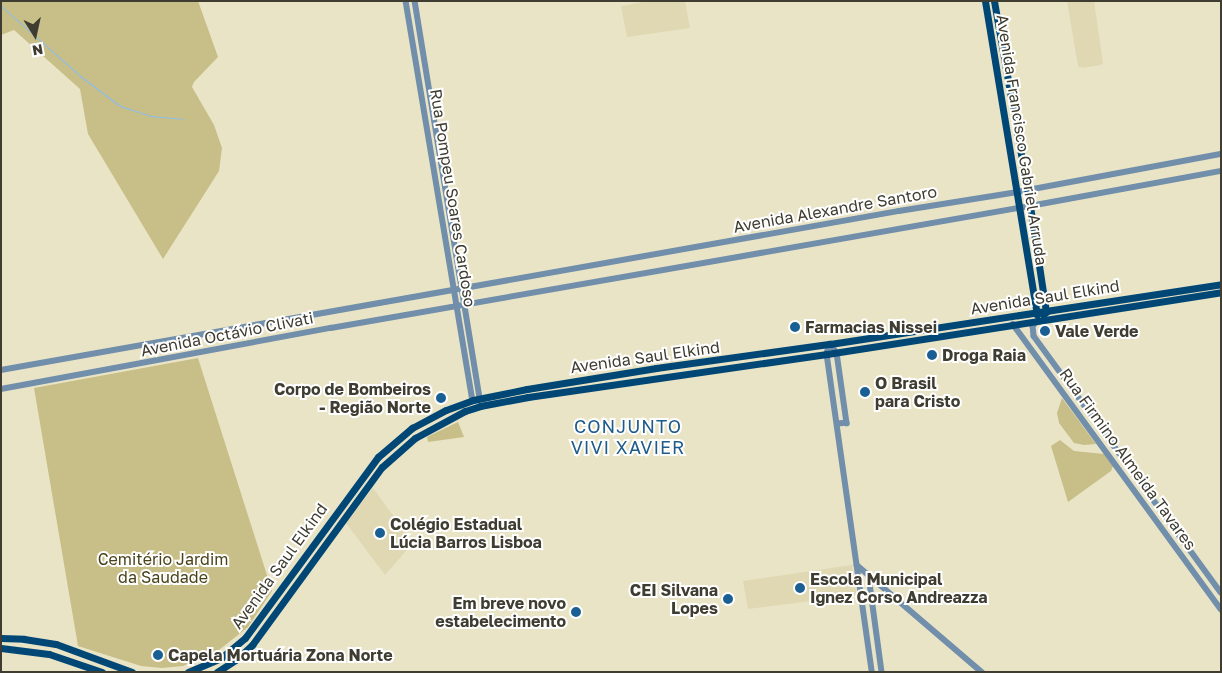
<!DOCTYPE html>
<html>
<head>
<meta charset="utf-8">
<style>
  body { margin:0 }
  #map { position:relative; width:1222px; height:673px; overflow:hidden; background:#eae4c7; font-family:"Golos Text",sans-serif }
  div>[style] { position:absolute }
  .built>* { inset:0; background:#dfd8b3 }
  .green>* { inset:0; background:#c8be88 }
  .stream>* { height:1px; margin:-0.5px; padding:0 0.5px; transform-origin:0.5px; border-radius:0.5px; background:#86bff3 }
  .minor>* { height:5.5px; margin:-2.75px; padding:0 2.75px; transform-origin:2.75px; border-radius:2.75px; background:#718faa }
  .major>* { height:7px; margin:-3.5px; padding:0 3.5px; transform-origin:3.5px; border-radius:3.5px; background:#004776 }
  .dots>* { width:14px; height:14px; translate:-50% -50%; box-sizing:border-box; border:2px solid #fff; border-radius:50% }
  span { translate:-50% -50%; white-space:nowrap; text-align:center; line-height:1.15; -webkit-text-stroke:4px #fff; paint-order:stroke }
  .street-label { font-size:16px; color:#3f3d31 }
  .poi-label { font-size:16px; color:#3f3d31; font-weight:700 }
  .left { translate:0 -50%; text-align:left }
  .right { translate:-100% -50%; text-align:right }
  .park-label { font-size:16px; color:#494219 }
  .neighbourhood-label { font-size:18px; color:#1e5b8b; letter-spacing:1px }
  .frame { position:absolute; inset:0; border:2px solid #3f3d31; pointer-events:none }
  .north { position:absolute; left:10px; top:10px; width:50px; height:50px; -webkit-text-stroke:4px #fff; paint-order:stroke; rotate:170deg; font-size:14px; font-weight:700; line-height:20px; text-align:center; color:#3f3d31 }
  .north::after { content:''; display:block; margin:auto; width:18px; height:22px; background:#3f3d31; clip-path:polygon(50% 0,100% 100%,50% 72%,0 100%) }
</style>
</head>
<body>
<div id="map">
  <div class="built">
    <i style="clip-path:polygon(649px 1px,685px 1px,690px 28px,627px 37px,621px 6px)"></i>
    <i style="clip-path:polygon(1067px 1px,1094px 1px,1103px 63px,1101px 65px,1082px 68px,1078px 66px)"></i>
    <i style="clip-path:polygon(373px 488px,413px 543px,385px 575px,346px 523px)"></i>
    <i style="clip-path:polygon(852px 565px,857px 595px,748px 609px,743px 581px)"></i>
  </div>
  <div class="green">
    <i style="clip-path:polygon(1px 1px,198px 1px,218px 57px,194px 82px,192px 87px,214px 125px,222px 148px,219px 171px,163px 259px,88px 134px,80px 89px,14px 30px,1px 35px)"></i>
    <i style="clip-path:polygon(198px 358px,272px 591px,248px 627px,219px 650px,183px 666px,162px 668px,141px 666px,78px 646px,34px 388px)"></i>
    <i style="clip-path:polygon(1062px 398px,1096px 444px,1084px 445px,1074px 443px,1059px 423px,1057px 413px)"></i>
    <i style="clip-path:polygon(458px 422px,464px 437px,428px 442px,427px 437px)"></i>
    <i style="clip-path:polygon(1060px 440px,1074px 451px,1104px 454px,1113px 466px,1111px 471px,1068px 502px,1051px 446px)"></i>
  </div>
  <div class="stream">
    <i style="left:1px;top:6px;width:106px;rotate:41.5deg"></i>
    <i style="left:80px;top:76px;width:50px;rotate:36.9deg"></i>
    <i style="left:120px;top:106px;width:32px;rotate:18deg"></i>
    <i style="left:150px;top:116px;width:33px;rotate:5deg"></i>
  </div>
  <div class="minor">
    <i style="left:406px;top:1px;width:405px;rotate:80.5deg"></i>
    <i style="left:415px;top:1px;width:401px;rotate:80.7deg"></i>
    <i style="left:1038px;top:321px;width:7px;rotate:135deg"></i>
    <i style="left:1033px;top:326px;width:10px;rotate:84deg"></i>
    <i style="left:1034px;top:336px;width:317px;rotate:53.9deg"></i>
    <i style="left:1013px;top:324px;width:353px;rotate:53.9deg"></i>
    <i style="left:830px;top:344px;width:10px;rotate:107deg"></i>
    <i style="left:827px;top:354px;width:321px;rotate:81.9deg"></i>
    <i style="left:830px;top:344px;width:11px;rotate:52deg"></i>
    <i style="left:837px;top:353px;width:71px;rotate:81.9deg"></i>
    <i style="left:847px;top:423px;width:8px;rotate:173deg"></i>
    <i style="left:1px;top:370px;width:912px;rotate:-10.04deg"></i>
    <i style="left:899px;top:211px;width:120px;rotate:-9.1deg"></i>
    <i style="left:1017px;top:192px;width:208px;rotate:-10.6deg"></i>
    <i style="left:1px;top:389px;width:336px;rotate:-10.5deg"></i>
    <i style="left:331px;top:328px;width:710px;rotate:-9.9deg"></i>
    <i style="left:1030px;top:206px;width:194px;rotate:-10.4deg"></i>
    <i style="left:857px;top:565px;width:165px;rotate:40.6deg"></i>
    <i style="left:869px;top:576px;width:97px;rotate:82.3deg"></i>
  </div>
  <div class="major">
    <i style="left:985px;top:1px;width:318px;rotate:80.6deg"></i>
    <i style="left:994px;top:1px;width:208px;rotate:80deg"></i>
    <i style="left:1030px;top:206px;width:107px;rotate:81.4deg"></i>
    <i style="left:1046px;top:312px;width:4px;rotate:135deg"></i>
    <i style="left:1px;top:638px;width:23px;rotate:2deg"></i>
    <i style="left:24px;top:639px;width:32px;rotate:9deg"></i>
    <i style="left:56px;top:644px;width:81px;rotate:20.2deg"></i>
    <i style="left:1px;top:648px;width:48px;rotate:7.1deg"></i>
    <i style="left:49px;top:654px;width:56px;rotate:18.8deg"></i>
    <i style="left:188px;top:672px;width:36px;rotate:-23deg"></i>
    <i style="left:221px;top:658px;width:31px;rotate:-40deg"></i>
    <i style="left:245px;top:638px;width:225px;rotate:-53.7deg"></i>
    <i style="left:378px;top:457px;width:45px;rotate:-40.5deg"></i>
    <i style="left:412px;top:428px;width:38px;rotate:-28deg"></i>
    <i style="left:446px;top:410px;width:29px;rotate:-20deg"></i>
    <i style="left:473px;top:400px;width:55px;rotate:-11.5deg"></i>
    <i style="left:527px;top:389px;width:131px;rotate:-9.2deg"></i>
    <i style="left:656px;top:368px;width:176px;rotate:-7.9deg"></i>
    <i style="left:830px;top:344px;width:396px;rotate:-8.7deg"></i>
    <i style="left:217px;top:672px;width:24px;rotate:-33deg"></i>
    <i style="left:237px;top:659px;width:21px;rotate:-43deg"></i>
    <i style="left:252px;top:645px;width:220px;rotate:-53.9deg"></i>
    <i style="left:382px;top:467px;width:44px;rotate:-41.3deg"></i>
    <i style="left:415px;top:438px;width:57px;rotate:-28.4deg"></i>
    <i style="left:465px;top:411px;width:16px;rotate:-18deg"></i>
    <i style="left:480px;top:406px;width:49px;rotate:-10.6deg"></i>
    <i style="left:528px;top:397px;width:302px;rotate:-8.2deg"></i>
    <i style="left:827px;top:354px;width:399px;rotate:-8.9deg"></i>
  </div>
  <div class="dots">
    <i style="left:795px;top:327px;background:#195f93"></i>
    <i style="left:1045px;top:331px;background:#195f93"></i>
    <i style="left:932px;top:355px;background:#195f93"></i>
    <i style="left:865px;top:392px;background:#195f93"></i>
    <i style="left:441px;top:398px;background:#195f93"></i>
    <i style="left:380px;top:533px;background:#195f93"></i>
    <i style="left:800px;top:588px;background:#195f93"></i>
    <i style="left:728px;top:599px;background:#195f93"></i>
    <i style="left:576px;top:612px;background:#195f93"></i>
    <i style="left:158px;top:655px;background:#195f93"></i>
  </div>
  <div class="street-label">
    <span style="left:1022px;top:140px;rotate:81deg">Avenida Francisco Gabriel Arruda</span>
    <span style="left:453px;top:198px;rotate:81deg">Rua Pompeu Soares Cardoso</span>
    <span style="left:835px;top:209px;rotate:-10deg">Avenida Alexandre Santoro</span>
    <span style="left:1045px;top:297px;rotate:-9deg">Avenida Saul Elkind</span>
    <span style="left:227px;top:334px;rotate:-11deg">Avenida Octávio Clivati</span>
    <span style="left:645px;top:357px;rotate:-8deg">Avenida Saul Elkind</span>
    <span style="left:1128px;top:459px;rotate:54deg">Rua Firmino Almeida Tavares</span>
    <span style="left:279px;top:566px;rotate:-54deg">Avenida Saul Elkind</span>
  </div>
  <div class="poi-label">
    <span class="left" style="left:805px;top:327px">Farmacias Nissei</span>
    <span class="left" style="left:1055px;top:331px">Vale Verde</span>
    <span class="left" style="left:942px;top:355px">Droga Raia</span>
    <span class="left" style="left:875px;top:392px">O Brasil<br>para Cristo</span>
    <span class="right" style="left:431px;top:398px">Corpo de Bombeiros<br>- Região Norte</span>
    <span class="left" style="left:390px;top:533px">Colégio Estadual<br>Lúcia Barros Lisboa</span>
    <span class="left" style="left:810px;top:588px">Escola Municipal<br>Ignez Corso Andreazza</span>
    <span class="right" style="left:718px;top:599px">CEI Silvana<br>Lopes</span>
    <span class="right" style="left:566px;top:612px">Em breve novo<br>estabelecimento</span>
    <span class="left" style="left:168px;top:655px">Capela Mortuária Zona Norte</span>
  </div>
  <div class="park-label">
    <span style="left:163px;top:568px">Cemitério Jardim<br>da Saudade</span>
  </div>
  <div class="neighbourhood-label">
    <span style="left:628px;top:437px">CONJUNTO<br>VIVI XAVIER</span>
  </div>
  <div class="frame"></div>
  <div class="north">N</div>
</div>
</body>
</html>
